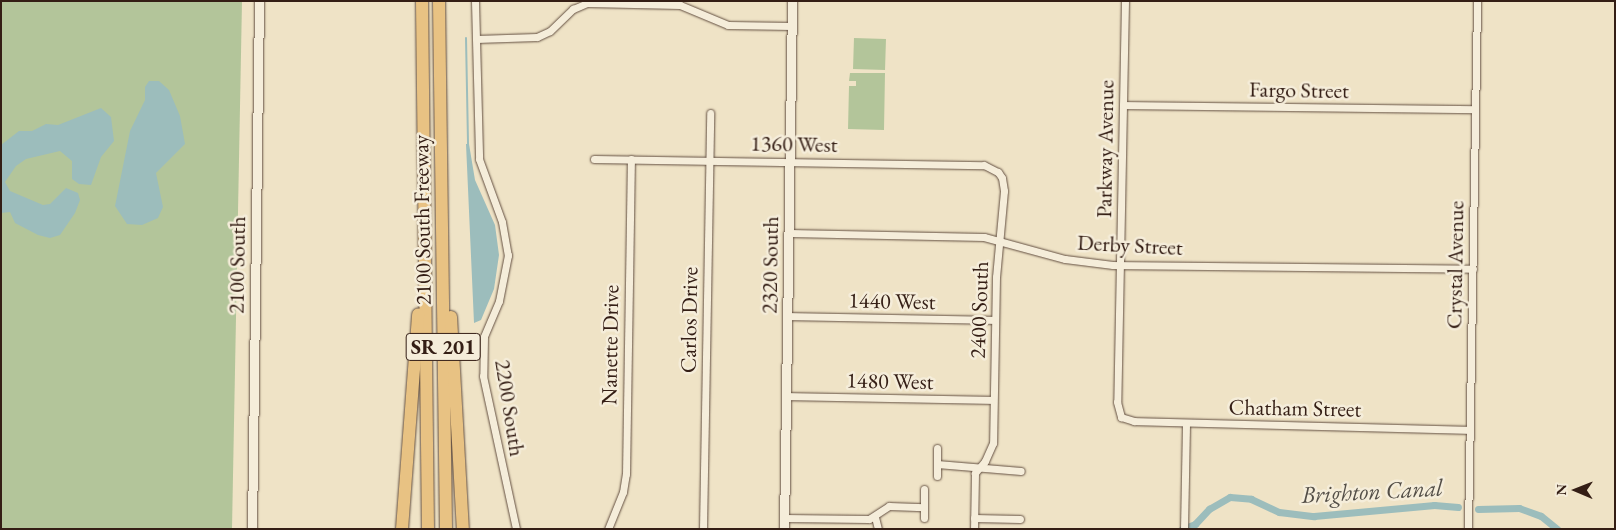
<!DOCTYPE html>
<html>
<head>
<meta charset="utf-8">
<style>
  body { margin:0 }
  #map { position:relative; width:1616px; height:530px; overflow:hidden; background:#efe3c6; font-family:"EB Garamond",serif }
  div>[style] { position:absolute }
  .green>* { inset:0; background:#b3c59a }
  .water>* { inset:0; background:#9cbdbc }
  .stream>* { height:2px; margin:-1px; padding:0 1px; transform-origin:1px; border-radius:1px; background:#9cbdbc }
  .canal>* { height:7px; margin:-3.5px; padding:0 3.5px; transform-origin:3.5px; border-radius:3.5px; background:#9cbdbc }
  .roads { filter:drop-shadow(0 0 1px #634f41) drop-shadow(0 0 1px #634f41) }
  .minor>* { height:7px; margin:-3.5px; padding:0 3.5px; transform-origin:3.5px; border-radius:3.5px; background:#f5edda }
  .tertiary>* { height:9px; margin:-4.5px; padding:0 4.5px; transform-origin:4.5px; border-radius:4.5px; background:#f5edda }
  .motorway>* { height:12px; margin:-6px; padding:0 6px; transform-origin:6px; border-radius:6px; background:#e8c283 }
  span { translate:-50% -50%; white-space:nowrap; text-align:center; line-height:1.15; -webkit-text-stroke:5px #f5edda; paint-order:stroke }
  .shield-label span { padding:1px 4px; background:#f5edda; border:1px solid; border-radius:4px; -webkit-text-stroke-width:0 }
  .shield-label { font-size:21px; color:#341e15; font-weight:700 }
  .street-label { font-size:22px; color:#341e15 }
  .water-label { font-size:24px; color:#534e47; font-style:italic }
  .frame { position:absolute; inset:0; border:2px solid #341e15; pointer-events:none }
  .north { position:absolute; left:1551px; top:465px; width:50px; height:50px; -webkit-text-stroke:4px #f5edda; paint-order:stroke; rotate:271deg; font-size:14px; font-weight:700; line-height:20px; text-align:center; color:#341e15 }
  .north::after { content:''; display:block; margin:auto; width:18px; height:22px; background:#341e15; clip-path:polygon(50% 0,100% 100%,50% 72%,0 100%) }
</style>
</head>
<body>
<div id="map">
  <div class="green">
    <i style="clip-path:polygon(1px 1px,242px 1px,232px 529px,1px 529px)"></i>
    <i style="clip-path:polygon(854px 38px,886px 39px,885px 70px,853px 69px)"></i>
    <i style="clip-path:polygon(850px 73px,885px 73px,884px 130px,848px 129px,849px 86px,856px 86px,856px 81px,849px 81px)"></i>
  </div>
  <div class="water">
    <i style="clip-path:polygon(149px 81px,159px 81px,169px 90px,180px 116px,185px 144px,156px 173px,163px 207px,158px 218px,142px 225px,127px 224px,115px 206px,130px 131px,145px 100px,145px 87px)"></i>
    <i style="clip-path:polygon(101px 108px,111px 117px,114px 141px,101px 157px,91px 185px,79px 184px,72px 179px,72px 161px,60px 151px,26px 159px,16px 166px,5px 182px,10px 191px,43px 205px,50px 204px,66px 188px,78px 193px,80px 200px,75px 213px,60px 235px,50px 238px,38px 235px,15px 223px,10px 212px,1px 213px,1px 145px,19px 131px,32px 131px,46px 124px,58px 125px)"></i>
    <i style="clip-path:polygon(466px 144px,469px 144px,475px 180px,495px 225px,499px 255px,494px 289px,481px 320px,474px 323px)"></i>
  </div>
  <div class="stream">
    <i style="left:466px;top:38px;width:106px;rotate:88.9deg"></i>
  </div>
  <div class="canal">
    <i style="left:1478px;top:509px;width:41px;rotate:-1.4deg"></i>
    <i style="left:1519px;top:508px;width:23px;rotate:20deg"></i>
    <i style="left:1541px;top:516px;width:21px;rotate:39deg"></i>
    <i style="left:1182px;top:529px;width:14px;rotate:-21deg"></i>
    <i style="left:1195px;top:524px;width:21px;rotate:-47deg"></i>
    <i style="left:1209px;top:509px;width:24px;rotate:-30deg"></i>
    <i style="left:1230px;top:497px;width:21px;rotate:5deg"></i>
    <i style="left:1251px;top:499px;width:31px;rotate:25deg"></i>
    <i style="left:1279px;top:512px;width:35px;rotate:7deg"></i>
    <i style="left:1314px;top:516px;width:121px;rotate:-5.2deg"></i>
    <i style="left:1434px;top:505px;width:24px;rotate:5deg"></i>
  </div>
  <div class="roads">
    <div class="minor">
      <i style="left:475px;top:1px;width:158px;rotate:88.5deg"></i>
      <i style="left:479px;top:159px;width:67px;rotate:69.9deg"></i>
      <i style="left:502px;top:222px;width:34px;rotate:80deg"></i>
      <i style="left:508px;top:255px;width:47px;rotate:101.1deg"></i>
      <i style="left:499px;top:301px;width:39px;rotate:113deg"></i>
      <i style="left:484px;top:337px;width:39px;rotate:91deg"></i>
      <i style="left:483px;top:376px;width:157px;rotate:77.8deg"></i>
      <i style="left:1125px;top:1px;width:401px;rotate:91.1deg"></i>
      <i style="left:1117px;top:402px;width:16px;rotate:75deg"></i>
      <i style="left:1121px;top:417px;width:14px;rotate:17deg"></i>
      <i style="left:1134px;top:421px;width:336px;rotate:1.5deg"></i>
      <i style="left:476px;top:39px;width:61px;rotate:-1.9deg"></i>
      <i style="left:537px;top:37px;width:14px;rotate:-25deg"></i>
      <i style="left:550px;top:31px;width:32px;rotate:-44deg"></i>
      <i style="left:573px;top:9px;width:15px;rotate:-23deg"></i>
      <i style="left:587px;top:3px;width:93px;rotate:1.2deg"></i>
      <i style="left:680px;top:5px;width:52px;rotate:22.6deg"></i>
      <i style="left:728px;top:25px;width:64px;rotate:0.9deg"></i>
      <i style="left:1123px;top:105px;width:352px;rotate:0.7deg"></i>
      <i style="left:594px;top:159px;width:390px;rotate:0.9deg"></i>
      <i style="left:984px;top:165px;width:16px;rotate:27deg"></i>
      <i style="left:998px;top:172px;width:7px;rotate:56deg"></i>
      <i style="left:1002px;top:178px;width:13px;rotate:81deg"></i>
      <i style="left:1004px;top:191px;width:86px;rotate:95.3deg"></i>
      <i style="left:996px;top:277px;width:166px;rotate:91deg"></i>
      <i style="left:993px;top:443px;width:20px;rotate:114deg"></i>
      <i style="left:985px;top:461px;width:16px;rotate:130deg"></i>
      <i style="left:975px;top:473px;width:56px;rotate:91deg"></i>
      <i style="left:789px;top:233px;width:195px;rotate:1.2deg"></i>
      <i style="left:984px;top:237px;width:84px;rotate:15.2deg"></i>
      <i style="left:1065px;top:259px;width:48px;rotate:7.1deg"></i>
      <i style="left:1113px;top:265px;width:360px;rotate:0.6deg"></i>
      <i style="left:788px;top:316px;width:207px;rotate:1.1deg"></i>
      <i style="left:786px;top:396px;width:207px;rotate:1.1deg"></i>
      <i style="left:937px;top:464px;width:84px;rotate:4.8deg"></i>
      <i style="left:937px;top:476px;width:28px;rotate:-90deg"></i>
      <i style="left:875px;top:517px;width:12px;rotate:76deg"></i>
      <i style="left:784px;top:518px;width:85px;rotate:0.7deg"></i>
      <i style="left:869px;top:519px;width:24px;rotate:-33deg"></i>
      <i style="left:889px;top:506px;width:35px;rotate:2deg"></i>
      <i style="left:924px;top:518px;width:29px;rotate:-90deg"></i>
      <i style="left:974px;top:518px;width:46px;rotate:1.2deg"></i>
      <i style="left:608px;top:529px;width:40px;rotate:-68deg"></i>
      <i style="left:623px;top:492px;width:18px;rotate:-81deg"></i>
      <i style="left:626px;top:474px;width:315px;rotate:-89.1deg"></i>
      <i style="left:703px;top:529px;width:416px;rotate:-89deg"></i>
      <i style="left:1184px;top:529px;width:106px;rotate:-88.9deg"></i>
      <i style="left:1468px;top:529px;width:528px;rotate:-89.02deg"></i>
    </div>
    <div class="tertiary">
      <i style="left:252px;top:529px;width:528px;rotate:-89.24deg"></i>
      <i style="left:784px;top:529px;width:528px;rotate:-89.13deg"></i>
    </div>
    <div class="motorway">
      <i style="left:422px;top:1px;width:528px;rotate:89.35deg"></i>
      <i style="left:439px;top:1px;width:528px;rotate:89.24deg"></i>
      <i style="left:451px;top:317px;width:212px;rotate:86.8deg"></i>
      <i style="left:402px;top:529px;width:215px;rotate:-85.7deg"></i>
    </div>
  </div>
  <div class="shield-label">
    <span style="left:443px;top:347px">SR 201</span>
  </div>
  <div class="street-label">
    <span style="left:1299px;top:90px;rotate:1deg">Fargo Street</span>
    <span style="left:794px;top:144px;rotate:1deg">1360 West</span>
    <span style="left:1105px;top:149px;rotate:-89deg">Parkway Avenue</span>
    <span style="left:422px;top:220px;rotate:-91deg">2100 South Freeway</span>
    <span style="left:1130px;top:245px;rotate:3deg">Derby Street</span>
    <span style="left:237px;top:265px;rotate:-89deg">2100 South</span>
    <span style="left:770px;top:265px;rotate:-89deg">2320 South</span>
    <span style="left:1455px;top:265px;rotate:-89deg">Crystal Avenue</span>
    <span style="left:892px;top:301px;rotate:1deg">1440 West</span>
    <span style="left:979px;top:310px;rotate:-88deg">2400 South</span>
    <span style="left:689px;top:320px;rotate:-89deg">Carlos Drive</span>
    <span style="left:610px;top:345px;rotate:-89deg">Nanette Drive</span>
    <span style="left:890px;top:381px;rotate:1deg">1480 West</span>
    <span style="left:510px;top:408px;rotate:81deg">2200 South</span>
    <span style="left:1295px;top:408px;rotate:1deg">Chatham Street</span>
  </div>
  <div class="water-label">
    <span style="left:1372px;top:491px;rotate:-3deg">Brighton Canal</span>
  </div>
  <div class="frame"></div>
  <div class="north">N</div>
</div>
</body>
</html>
